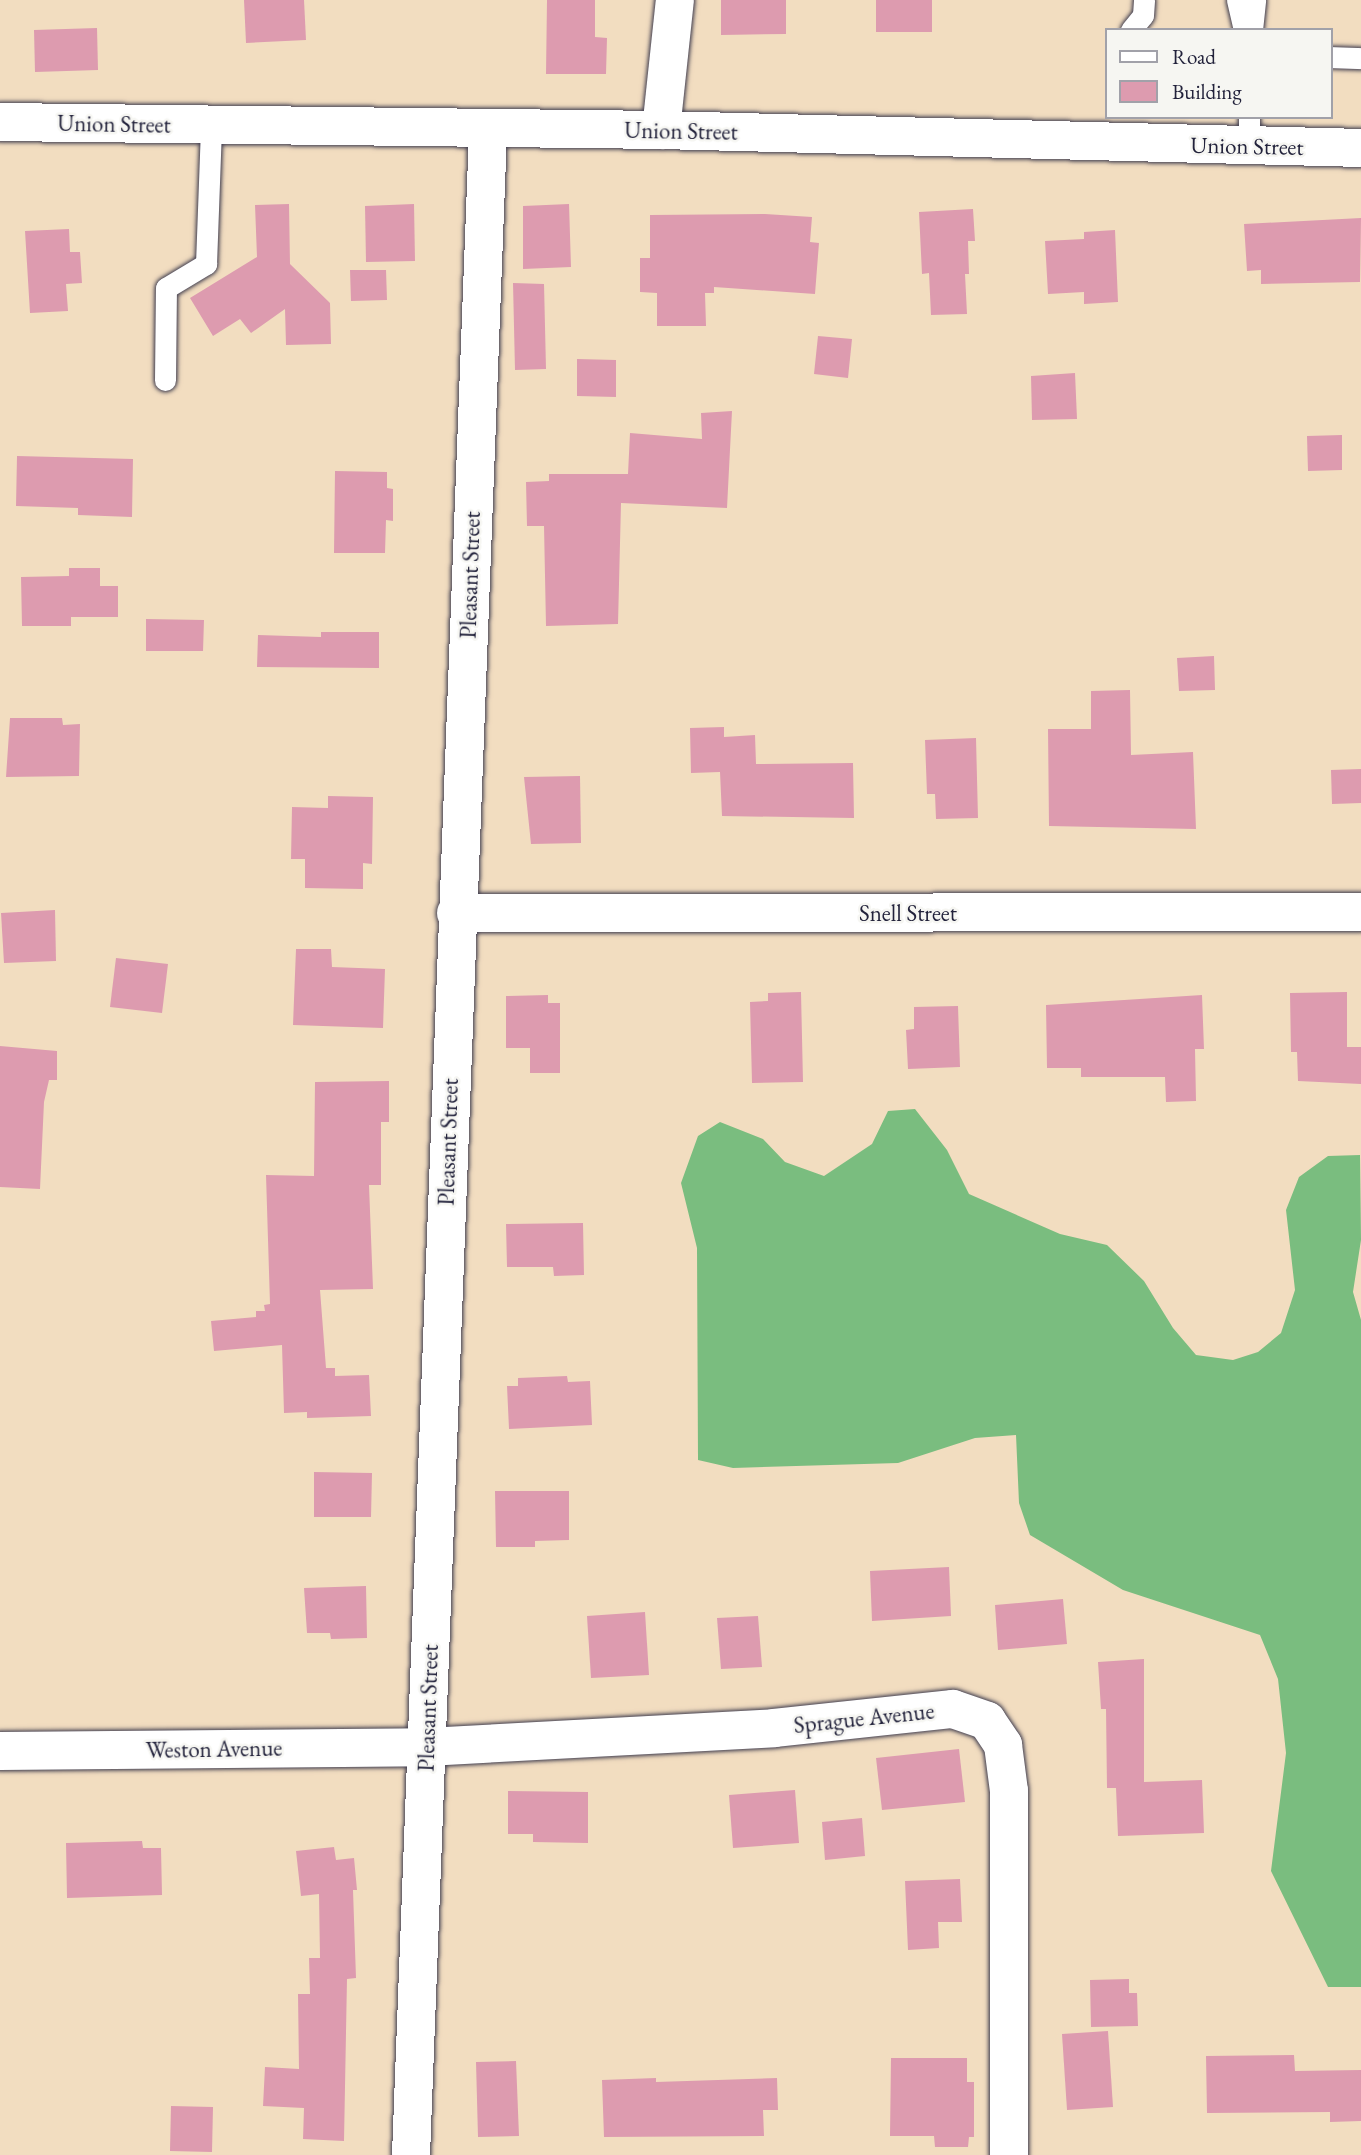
<!DOCTYPE html>
<html>
<head>
<meta charset="utf-8">
<style>
  body { margin:0 }
  #map { position:relative; width:1361px; height:2155px; overflow:hidden; background:#f2ddc0; font-family:"EB Garamond",serif }
  div>[style] { position:absolute }
  .forest>* { inset:0; background:#7abd7f }
  .building>* { inset:0; background:#dd9baf }
  .roads { filter:drop-shadow(0 0 2px #413e4f) drop-shadow(0 0 2px #413e4f) }
  .lane>* { height:21px; margin:-10.5px; padding:0 10.5px; transform-origin:10.5px; border-radius:10.5px; background:#fff }
  .street>* { height:38px; margin:-19px; padding:0 19px; transform-origin:19px; border-radius:19px; background:#fff }
  .secondary>* { height:38px; margin:-19px; padding:0 19px; transform-origin:19px; border-radius:19px; background:#fff }
  span { translate:-50% -50%; white-space:nowrap; text-align:center; line-height:1.15; -webkit-text-stroke:5px #f6f6f2; paint-order:stroke }
  .street-label { font-size:23px; color:#22223b }
  .legend { position:absolute; left:1105px; top:28px; width:228px; height:91px; box-sizing:border-box; background:#f6f6f2; border:2px solid #a1a1a9; margin:0; padding:9px 12px; list-style:none; font-size:21px; color:#22223b }
  .legend li { display:flex; align-items:center; gap:14px; height:35px }
  .legend b { width:35px; border:2px solid #a1a1a9 }
</style>
</head>
<body>
<div id="map">
  <div class="forest">
    <i style="clip-path:polygon(915px 1109px,947px 1150px,969px 1194px,1060px 1234px,1107px 1245px,1144px 1281px,1173px 1328px,1196px 1355px,1233px 1360px,1258px 1352px,1281px 1333px,1295px 1290px,1286px 1210px,1299px 1177px,1328px 1156px,1360px 1155px,1361px 1240px,1353px 1292px,1361px 1320px,1361px 1987px,1328px 1987px,1271px 1871px,1286px 1753px,1278px 1679px,1260px 1635px,1123px 1590px,1030px 1535px,1019px 1503px,1016px 1435px,975px 1438px,898px 1463px,733px 1468px,698px 1460px,697px 1248px,681px 1183px,698px 1136px,720px 1122px,763px 1139px,785px 1162px,824px 1176px,872px 1144px,888px 1111px)"></i>
  </div>
  <div class="building">
    <i style="clip-path:polygon(244px 0,304px 0,306px 40px,246px 43px)"></i>
    <i style="clip-path:polygon(547px 0,595px 0,595px 37px,607px 38px,606px 74px,546px 74px)"></i>
    <i style="clip-path:polygon(721px 0,786px 0,786px 34px,721px 35px)"></i>
    <i style="clip-path:polygon(876px 0,932px 0,932px 32px,876px 32px)"></i>
    <i style="clip-path:polygon(97px 28px,98px 70px,35px 72px,34px 30px)"></i>
    <i style="clip-path:polygon(289px 204px,290px 264px,330px 303px,331px 344px,286px 345px,285px 309px,251px 333px,240px 319px,213px 336px,190px 298px,257px 257px,255px 205px)"></i>
    <i style="clip-path:polygon(414px 204px,415px 261px,366px 262px,365px 206px)"></i>
    <i style="clip-path:polygon(569px 204px,571px 267px,523px 269px,523px 206px)"></i>
    <i style="clip-path:polygon(973px 209px,975px 241px,968px 241px,969px 274px,965px 274px,967px 314px,931px 315px,929px 273px,922px 274px,919px 212px)"></i>
    <i style="clip-path:polygon(765px 214px,812px 217px,810px 242px,819px 243px,815px 294px,714px 287px,714px 293px,705px 293px,706px 326px,657px 326px,657px 293px,640px 292px,640px 258px,650px 258px,650px 215px)"></i>
    <i style="clip-path:polygon(1361px 218px,1360px 282px,1261px 284px,1261px 270px,1247px 271px,1244px 224px)"></i>
    <i style="clip-path:polygon(69px 229px,70px 252px,80px 252px,82px 283px,66px 284px,68px 311px,30px 313px,25px 231px)"></i>
    <i style="clip-path:polygon(1115px 230px,1118px 302px,1084px 304px,1084px 292px,1048px 294px,1045px 241px,1084px 239px,1084px 232px)"></i>
    <i style="clip-path:polygon(350px 270px,386px 270px,387px 300px,351px 301px)"></i>
    <i style="clip-path:polygon(513px 283px,544px 284px,546px 369px,515px 370px)"></i>
    <i style="clip-path:polygon(818px 336px,852px 339px,848px 378px,814px 374px)"></i>
    <i style="clip-path:polygon(577px 359px,616px 360px,616px 397px,577px 396px)"></i>
    <i style="clip-path:polygon(1075px 373px,1077px 419px,1032px 420px,1031px 376px)"></i>
    <i style="clip-path:polygon(732px 411px,727px 508px,621px 503px,618px 624px,546px 626px,544px 526px,527px 526px,526px 482px,549px 481px,549px 474px,628px 474px,630px 433px,702px 439px,701px 413px)"></i>
    <i style="clip-path:polygon(1342px 435px,1342px 470px,1308px 471px,1307px 436px)"></i>
    <i style="clip-path:polygon(17px 456px,133px 459px,132px 517px,78px 515px,78px 508px,16px 506px)"></i>
    <i style="clip-path:polygon(335px 471px,387px 472px,387px 488px,393px 489px,393px 521px,386px 520px,385px 553px,334px 553px)"></i>
    <i style="clip-path:polygon(69px 568px,100px 568px,100px 586px,118px 586px,118px 617px,71px 617px,71px 626px,22px 626px,21px 577px,69px 576px)"></i>
    <i style="clip-path:polygon(146px 619px,204px 620px,203px 651px,146px 651px)"></i>
    <i style="clip-path:polygon(321px 632px,379px 632px,379px 668px,257px 667px,258px 635px,321px 637px)"></i>
    <i style="clip-path:polygon(1214px 656px,1215px 690px,1179px 691px,1177px 658px)"></i>
    <i style="clip-path:polygon(1130px 690px,1131px 755px,1193px 752px,1196px 829px,1049px 826px,1048px 729px,1091px 729px,1091px 691px)"></i>
    <i style="clip-path:polygon(10px 718px,62px 718px,63px 725px,80px 724px,79px 776px,6px 777px)"></i>
    <i style="clip-path:polygon(724px 727px,724px 737px,755px 735px,756px 764px,853px 763px,854px 818px,722px 816px,720px 772px,691px 773px,690px 728px)"></i>
    <i style="clip-path:polygon(976px 738px,978px 818px,936px 819px,935px 794px,927px 794px,925px 740px)"></i>
    <i style="clip-path:polygon(1361px 769px,1361px 803px,1332px 804px,1331px 770px)"></i>
    <i style="clip-path:polygon(580px 776px,581px 843px,531px 844px,524px 777px)"></i>
    <i style="clip-path:polygon(328px 796px,373px 797px,372px 864px,363px 863px,363px 889px,305px 888px,305px 859px,291px 859px,292px 807px,328px 808px)"></i>
    <i style="clip-path:polygon(55px 910px,56px 961px,4px 963px,1px 913px)"></i>
    <i style="clip-path:polygon(296px 949px,331px 949px,332px 967px,385px 969px,383px 1028px,293px 1025px)"></i>
    <i style="clip-path:polygon(116px 958px,168px 964px,162px 1013px,110px 1007px)"></i>
    <i style="clip-path:polygon(801px 992px,803px 1082px,752px 1083px,750px 1002px,768px 1001px,768px 993px)"></i>
    <i style="clip-path:polygon(1347px 992px,1347px 1047px,1361px 1047px,1361px 1084px,1298px 1081px,1297px 1052px,1291px 1052px,1290px 993px)"></i>
    <i style="clip-path:polygon(548px 995px,548px 1003px,560px 1003px,560px 1073px,530px 1073px,530px 1048px,506px 1048px,506px 996px)"></i>
    <i style="clip-path:polygon(1202px 995px,1204px 1049px,1195px 1049px,1196px 1101px,1166px 1102px,1165px 1077px,1081px 1077px,1081px 1068px,1047px 1068px,1046px 1005px)"></i>
    <i style="clip-path:polygon(958px 1006px,960px 1067px,908px 1069px,906px 1030px,914px 1029px,914px 1007px)"></i>
    <i style="clip-path:polygon(0 1046px,57px 1051px,57px 1080px,49px 1080px,44px 1102px,40px 1189px,0 1187px)"></i>
    <i style="clip-path:polygon(389px 1081px,389px 1122px,381px 1122px,381px 1185px,369px 1185px,373px 1289px,320px 1290px,326px 1368px,335px 1368px,335px 1376px,369px 1375px,371px 1416px,307px 1418px,307px 1412px,284px 1413px,282px 1345px,214px 1351px,211px 1321px,256px 1317px,256px 1311px,265px 1311px,264px 1305px,270px 1304px,266px 1175px,314px 1176px,315px 1082px)"></i>
    <i style="clip-path:polygon(583px 1223px,584px 1275px,554px 1276px,553px 1267px,507px 1267px,506px 1224px)"></i>
    <i style="clip-path:polygon(567px 1376px,568px 1382px,590px 1381px,592px 1425px,509px 1429px,507px 1386px,518px 1386px,518px 1378px)"></i>
    <i style="clip-path:polygon(314px 1472px,372px 1473px,371px 1517px,314px 1517px)"></i>
    <i style="clip-path:polygon(495px 1491px,569px 1491px,569px 1540px,535px 1541px,535px 1547px,496px 1547px)"></i>
    <i style="clip-path:polygon(949px 1567px,951px 1616px,872px 1621px,870px 1571px)"></i>
    <i style="clip-path:polygon(366px 1586px,367px 1638px,331px 1639px,330px 1633px,307px 1633px,304px 1588px)"></i>
    <i style="clip-path:polygon(1063px 1599px,1067px 1644px,998px 1650px,995px 1605px)"></i>
    <i style="clip-path:polygon(645px 1612px,649px 1675px,591px 1678px,587px 1616px)"></i>
    <i style="clip-path:polygon(758px 1616px,762px 1667px,721px 1669px,717px 1618px)"></i>
    <i style="clip-path:polygon(1144px 1659px,1144px 1782px,1202px 1780px,1204px 1833px,1118px 1836px,1116px 1788px,1107px 1788px,1106px 1709px,1101px 1709px,1098px 1662px)"></i>
    <i style="clip-path:polygon(959px 1749px,965px 1802px,882px 1810px,876px 1758px)"></i>
    <i style="clip-path:polygon(795px 1790px,799px 1843px,733px 1848px,729px 1795px)"></i>
    <i style="clip-path:polygon(508px 1791px,588px 1792px,588px 1843px,533px 1842px,533px 1834px,508px 1834px)"></i>
    <i style="clip-path:polygon(862px 1818px,865px 1856px,825px 1860px,822px 1822px)"></i>
    <i style="clip-path:polygon(142px 1841px,143px 1848px,161px 1848px,162px 1895px,67px 1898px,66px 1843px)"></i>
    <i style="clip-path:polygon(334px 1847px,336px 1860px,354px 1858px,357px 1890px,353px 1890px,356px 1978px,347px 1979px,344px 2141px,303px 2139px,304px 2108px,263px 2106px,265px 2067px,299px 2069px,298px 1994px,310px 1994px,309px 1958px,320px 1958px,319px 1894px,301px 1896px,296px 1851px)"></i>
    <i style="clip-path:polygon(960px 1879px,962px 1922px,938px 1922px,939px 1948px,908px 1950px,905px 1881px)"></i>
    <i style="clip-path:polygon(1129px 1979px,1129px 1993px,1137px 1993px,1138px 2026px,1091px 2027px,1090px 1980px)"></i>
    <i style="clip-path:polygon(1108px 2031px,1113px 2107px,1067px 2110px,1062px 2034px)"></i>
    <i style="clip-path:polygon(1294px 2055px,1295px 2071px,1361px 2070px,1361px 2121px,1330px 2122px,1330px 2112px,1207px 2113px,1206px 2056px)"></i>
    <i style="clip-path:polygon(891px 2058px,967px 2058px,967px 2082px,974px 2082px,974px 2137px,969px 2137px,968px 2147px,935px 2147px,934px 2136px,890px 2136px)"></i>
    <i style="clip-path:polygon(516px 2061px,519px 2136px,478px 2137px,476px 2062px)"></i>
    <i style="clip-path:polygon(656px 2078px,656px 2082px,777px 2078px,778px 2110px,763px 2110px,764px 2136px,604px 2137px,602px 2080px)"></i>
    <i style="clip-path:polygon(171px 2106px,213px 2107px,212px 2152px,170px 2151px)"></i>
  </div>
  <div class="roads">
    <div class="lane">
      <i style="left:1237px;top:0;width:31px;rotate:77deg"></i>
      <i style="left:1131px;top:30px;width:19px;rotate:-51deg"></i>
      <i style="left:1143px;top:15px;width:15px;rotate:-86deg"></i>
      <i style="left:1252px;top:30px;width:30px;rotate:-84deg"></i>
      <i style="left:1331px;top:57px;width:30px;rotate:2deg"></i>
      <i style="left:1249px;top:146px;width:29px;rotate:-90deg"></i>
      <i style="left:165px;top:380px;width:92px;rotate:-89.4deg"></i>
      <i style="left:166px;top:288px;width:47px;rotate:-31deg"></i>
      <i style="left:206px;top:264px;width:139px;rotate:-87.9deg"></i>
    </div>
    <div class="street">
      <i style="left:661px;top:130px;width:131px;rotate:-83.9deg"></i>
      <i style="left:456px;top:913px;width:905px;rotate:-0.06deg"></i>
      <i style="left:0;top:1751px;width:427px;rotate:-0.5deg"></i>
      <i style="left:427px;top:1747px;width:348px;rotate:-3.1deg"></i>
      <i style="left:774px;top:1728px;width:180px;rotate:-6.1deg"></i>
      <i style="left:953px;top:1709px;width:36px;rotate:19deg"></i>
      <i style="left:987px;top:1721px;width:29px;rotate:56deg"></i>
      <i style="left:1003px;top:1745px;width:46px;rotate:82.6deg"></i>
      <i style="left:1009px;top:1791px;width:364px;rotate:90deg"></i>
      <i style="left:411px;top:2155px;width:2028px;rotate:-87.82deg"></i>
    </div>
    <div class="secondary">
      <i style="left:0;top:122px;width:661px;rotate:0.69deg"></i>
      <i style="left:661px;top:130px;width:700px;rotate:1.47deg"></i>
    </div>
  </div>
  <div class="street-label">
    <span style="left:114px;top:124px;rotate:1deg">Union Street</span>
    <span style="left:681px;top:131px;rotate:1deg">Union Street</span>
    <span style="left:1247px;top:146px;rotate:1deg">Union Street</span>
    <span style="left:470px;top:575px;rotate:-88deg">Pleasant Street</span>
    <span style="left:908px;top:913px">Snell Street</span>
    <span style="left:448px;top:1142px;rotate:-88deg">Pleasant Street</span>
    <span style="left:428px;top:1708px;rotate:-88deg">Pleasant Street</span>
    <span style="left:864px;top:1718px;rotate:-6deg">Sprague Avenue</span>
    <span style="left:214px;top:1749px;rotate:-1deg">Weston Avenue</span>
  </div>
  <ul class="legend">
  <li><b style="height:9px;background:#fff"></b>Road</li>
  <li><b style="height:19px;background:#dd9baf"></b>Building</li>
  </ul>
</div>
</body>
</html>
